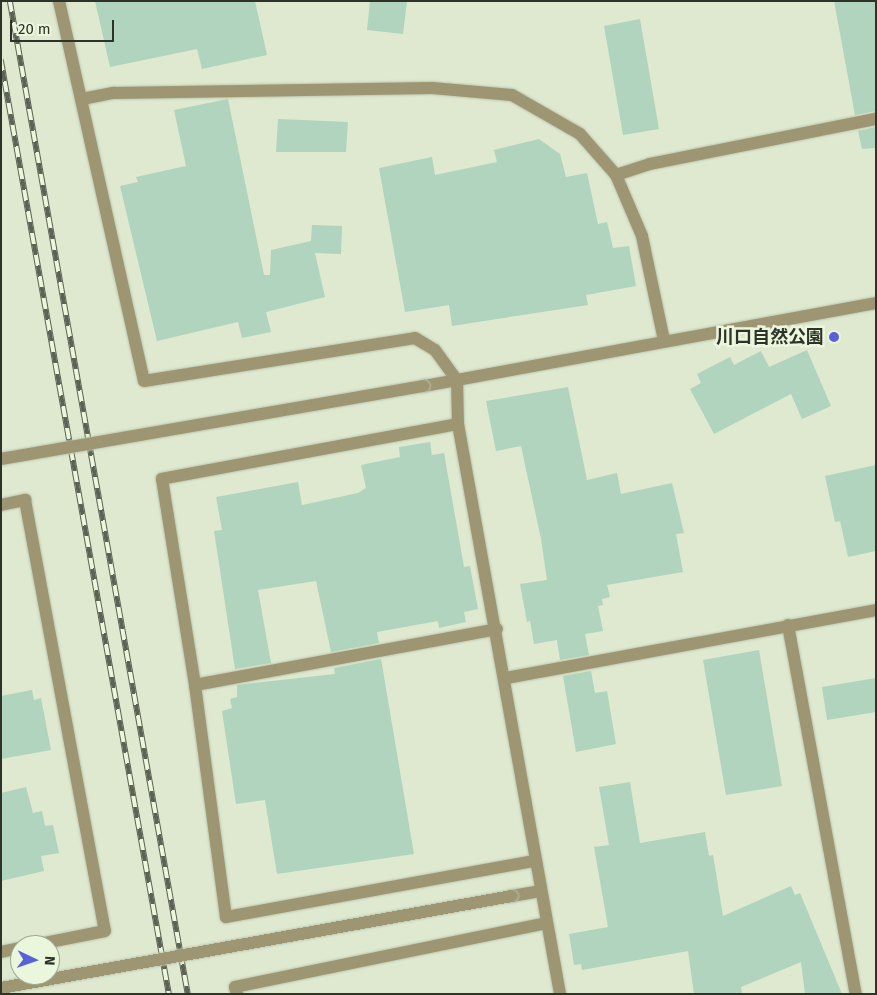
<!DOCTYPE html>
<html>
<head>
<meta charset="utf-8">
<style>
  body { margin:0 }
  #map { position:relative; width:877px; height:995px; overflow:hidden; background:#dee9cf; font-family:"Fira Sans","Noto Sans JP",sans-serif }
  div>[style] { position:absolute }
  .building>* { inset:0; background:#b0d4bd }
  .roads { filter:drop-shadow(0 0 1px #bbc5ae) drop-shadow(0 0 1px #bbc5ae) }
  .minor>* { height:12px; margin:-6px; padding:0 6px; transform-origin:6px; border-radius:6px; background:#9e9673 }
  .rail>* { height:5.5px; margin-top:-2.75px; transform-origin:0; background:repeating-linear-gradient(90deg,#ebf7dc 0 11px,#5c6254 0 22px); box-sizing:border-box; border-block:1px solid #5c6254 }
  .bridges { filter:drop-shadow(0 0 1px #bbc5ae) drop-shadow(0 0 1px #bbc5ae) }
  .minor-bridge>* { height:12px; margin:-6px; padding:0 6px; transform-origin:6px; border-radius:6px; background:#9e9673 }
  .dots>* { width:14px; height:14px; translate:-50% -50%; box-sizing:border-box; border:2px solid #ebf7dc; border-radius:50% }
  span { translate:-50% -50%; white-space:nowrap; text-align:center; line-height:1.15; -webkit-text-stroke:5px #ebf7dc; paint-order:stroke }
  .poi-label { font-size:18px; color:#2e3329; font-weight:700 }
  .right { translate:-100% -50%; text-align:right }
  .frame { position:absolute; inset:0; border:2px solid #2e3329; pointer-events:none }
  .north { position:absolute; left:10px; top:935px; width:50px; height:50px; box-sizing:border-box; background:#ebf7dc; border:1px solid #9fa994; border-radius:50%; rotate:93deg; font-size:14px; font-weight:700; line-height:20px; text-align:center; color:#2e3329 }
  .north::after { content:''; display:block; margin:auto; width:18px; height:22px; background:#5a60d7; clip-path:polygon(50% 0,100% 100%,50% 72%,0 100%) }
  .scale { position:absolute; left:10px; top:20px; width:104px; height:22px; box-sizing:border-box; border:2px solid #2e3329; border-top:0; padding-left:6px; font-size:15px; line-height:18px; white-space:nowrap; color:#2e3329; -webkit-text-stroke:4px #ebf7dc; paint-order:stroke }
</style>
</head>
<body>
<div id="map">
  <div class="building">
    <i style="clip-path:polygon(95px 1px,255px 1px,267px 55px,202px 69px,197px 49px,110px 67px)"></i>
    <i style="clip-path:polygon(370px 1px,407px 1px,403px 34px,367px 30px)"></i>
    <i style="clip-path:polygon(834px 1px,876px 1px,876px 111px,855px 115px)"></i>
    <i style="clip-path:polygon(640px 19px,659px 129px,623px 135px,604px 26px)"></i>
    <i style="clip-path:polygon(228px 99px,264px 275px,270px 275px,271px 250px,311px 241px,312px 225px,342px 226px,341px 254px,315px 253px,325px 297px,266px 312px,271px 332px,242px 338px,238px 322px,157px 341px,120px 186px,138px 182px,136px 177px,186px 166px,174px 110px)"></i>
    <i style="clip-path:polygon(278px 119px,348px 122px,346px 152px,276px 152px)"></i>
    <i style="clip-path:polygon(876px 127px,876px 148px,862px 149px,858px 131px)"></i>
    <i style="clip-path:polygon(539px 139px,560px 154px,566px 177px,587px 173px,598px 224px,607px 222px,613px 248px,629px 246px,636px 286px,586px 295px,588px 305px,452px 326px,449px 305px,405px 312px,379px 168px,432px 157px,435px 175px,497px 162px,494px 150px)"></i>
    <i style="clip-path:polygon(807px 350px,831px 406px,802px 419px,791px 394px,714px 434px,690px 389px,701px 383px,697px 374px,730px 357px,734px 365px,761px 351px,769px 367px)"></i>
    <i style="clip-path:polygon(568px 387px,587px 480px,617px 473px,621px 494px,672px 483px,684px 533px,676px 534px,683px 572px,607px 585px,610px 597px,602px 599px,603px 605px,598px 606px,603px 631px,585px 634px,589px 655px,560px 660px,557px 640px,534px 644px,530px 621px,527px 622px,520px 584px,547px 580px,541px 539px,521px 446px,496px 451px,486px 401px)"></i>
    <i style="clip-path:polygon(430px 442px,432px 455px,444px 453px,464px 567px,470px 566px,478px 609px,464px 612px,466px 622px,439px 628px,438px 621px,377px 632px,379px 643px,331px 652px,316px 581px,258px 590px,271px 663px,235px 669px,214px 531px,222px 530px,216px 497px,298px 482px,302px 505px,358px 493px,366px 488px,361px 465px,400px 457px,399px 447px)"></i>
    <i style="clip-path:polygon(876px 465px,876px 551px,848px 557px,840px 521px,835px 522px,825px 476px)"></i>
    <i style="clip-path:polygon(759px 650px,782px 786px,726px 795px,703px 660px)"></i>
    <i style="clip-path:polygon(381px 659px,414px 854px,277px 874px,265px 800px,236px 804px,222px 711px,232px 708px,230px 699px,237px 697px,237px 685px,335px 674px,334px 668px)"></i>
    <i style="clip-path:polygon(591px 671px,595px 693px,607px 691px,616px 744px,576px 752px,563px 676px)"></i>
    <i style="clip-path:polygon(876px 678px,876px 712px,827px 720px,822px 687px)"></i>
    <i style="clip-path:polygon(32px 690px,34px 700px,41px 698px,51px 750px,1px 759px,1px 696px)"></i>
    <i style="clip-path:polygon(630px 782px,640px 843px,705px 832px,709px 856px,713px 855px,723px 916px,791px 886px,795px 895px,800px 893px,842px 994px,805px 994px,801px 962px,741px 987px,742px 994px,694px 994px,688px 951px,582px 970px,581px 964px,574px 965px,569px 934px,608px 927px,594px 847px,609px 845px,599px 787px)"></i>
    <i style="clip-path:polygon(26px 787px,33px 813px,42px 811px,45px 826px,53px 825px,59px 853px,41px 856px,44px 871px,1px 881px,1px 793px)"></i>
  </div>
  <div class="roads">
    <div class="minor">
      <i style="left:59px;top:1px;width:389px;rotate:77.4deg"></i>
      <i style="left:144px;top:381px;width:274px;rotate:-9deg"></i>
      <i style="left:415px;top:338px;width:23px;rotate:31deg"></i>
      <i style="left:435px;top:350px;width:37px;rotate:54deg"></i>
      <i style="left:457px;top:380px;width:44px;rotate:88.7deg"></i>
      <i style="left:458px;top:424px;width:301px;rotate:169.5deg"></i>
      <i style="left:162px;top:479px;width:209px;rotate:80.9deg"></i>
      <i style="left:195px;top:685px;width:234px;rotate:82.4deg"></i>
      <i style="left:226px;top:917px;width:313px;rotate:-10.3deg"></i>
      <i style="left:82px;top:99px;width:33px;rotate:-11deg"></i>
      <i style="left:114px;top:93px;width:318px;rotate:-0.9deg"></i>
      <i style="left:432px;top:88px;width:80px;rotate:5deg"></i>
      <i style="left:512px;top:95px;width:78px;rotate:29.8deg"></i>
      <i style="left:580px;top:134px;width:55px;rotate:48.7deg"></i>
      <i style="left:616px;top:175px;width:66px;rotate:66.9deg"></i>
      <i style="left:642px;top:236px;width:106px;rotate:78.1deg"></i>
      <i style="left:616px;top:175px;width:36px;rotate:-18deg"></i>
      <i style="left:650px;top:164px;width:230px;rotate:-11.3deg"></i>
      <i style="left:424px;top:386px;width:460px;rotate:-10.4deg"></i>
      <i style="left:458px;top:424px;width:579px;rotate:79.85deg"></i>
      <i style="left:1px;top:505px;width:25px;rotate:-12deg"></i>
      <i style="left:25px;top:500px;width:438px;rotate:79.5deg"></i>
      <i style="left:105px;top:931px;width:71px;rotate:168.7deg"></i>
      <i style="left:788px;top:625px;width:375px;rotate:79.6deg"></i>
      <i style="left:506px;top:678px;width:376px;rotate:-10.4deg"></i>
      <i style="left:195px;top:685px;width:307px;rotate:-10.5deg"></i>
      <i style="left:512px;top:896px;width:27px;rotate:-10deg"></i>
      <i style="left:1px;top:952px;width:19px;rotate:-12deg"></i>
      <i style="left:237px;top:994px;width:7px;rotate:-106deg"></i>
      <i style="left:235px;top:987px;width:318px;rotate:-11.6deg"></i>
    </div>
  </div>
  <div class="rail">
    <i style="left:10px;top:1px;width:1009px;rotate:79.84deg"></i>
    <i style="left:1px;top:60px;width:949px;rotate:79.8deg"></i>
  </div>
  <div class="bridges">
    <div class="minor-bridge">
      <i style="left:1px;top:459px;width:429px;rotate:-9.8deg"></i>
      <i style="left:1px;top:988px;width:519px;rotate:-10.21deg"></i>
    </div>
  </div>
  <div class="dots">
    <i style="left:834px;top:337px;background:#5a60d7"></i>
  </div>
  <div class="poi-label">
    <span class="right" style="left:824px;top:337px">川口自然公園</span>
  </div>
  <div class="frame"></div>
  <div class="north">N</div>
  <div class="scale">20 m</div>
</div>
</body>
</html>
